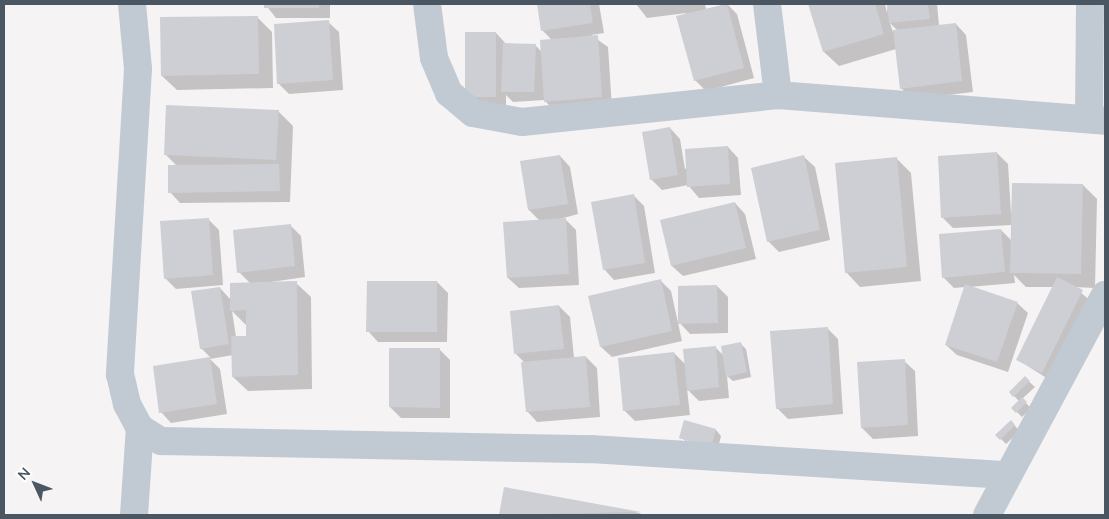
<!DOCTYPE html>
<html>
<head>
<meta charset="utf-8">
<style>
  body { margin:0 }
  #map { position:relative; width:1109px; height:519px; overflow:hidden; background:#f5f3f3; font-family:Mulish,sans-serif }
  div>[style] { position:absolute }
  .shadow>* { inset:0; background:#0003 }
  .building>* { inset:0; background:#cdcfd5 }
  .minor>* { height:28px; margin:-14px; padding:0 14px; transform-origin:14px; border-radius:14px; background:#c1cad2 }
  span { translate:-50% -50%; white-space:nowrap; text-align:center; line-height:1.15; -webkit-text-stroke:4px #fff; paint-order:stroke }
  .frame { position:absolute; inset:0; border:5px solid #4a5661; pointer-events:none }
  .north { position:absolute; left:10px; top:459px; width:50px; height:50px; -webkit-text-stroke:4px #fff; paint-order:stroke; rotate:313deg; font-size:14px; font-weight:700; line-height:20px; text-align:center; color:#4a5661 }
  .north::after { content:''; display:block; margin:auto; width:18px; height:22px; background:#4a5661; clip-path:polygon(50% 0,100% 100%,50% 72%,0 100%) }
</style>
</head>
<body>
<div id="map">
  <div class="shadow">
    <i style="clip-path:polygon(265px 4px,330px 4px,330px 18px,276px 18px)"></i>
    <i style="clip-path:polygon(538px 4px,599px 4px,604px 33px,591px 35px,608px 47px,612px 108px,556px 112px,544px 100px,513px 102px,506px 95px,506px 107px,476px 107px,466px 96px,496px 33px,506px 44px,535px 45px,542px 52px,552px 40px,543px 31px)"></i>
    <i style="clip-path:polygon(636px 4px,705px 4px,706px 9px,727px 4px,737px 14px,754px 78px,706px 91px,695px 80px,686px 13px,647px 18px)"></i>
    <i style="clip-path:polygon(evenodd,810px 4px,885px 4px,887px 13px,888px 4px,937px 4px,939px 26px,956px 24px,966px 35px,973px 92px,912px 99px,901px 88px,896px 49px,839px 66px,824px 52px,810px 4px,890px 23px,898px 31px,893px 32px,890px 23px)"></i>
    <i style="clip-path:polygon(257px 17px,272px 32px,273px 88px,177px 90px,162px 76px)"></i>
    <i style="clip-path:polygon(328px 22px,339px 32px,343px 90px,289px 94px,278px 83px)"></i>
    <i style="clip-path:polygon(278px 111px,293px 126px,290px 202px,180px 203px,170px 192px,177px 166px,165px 154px)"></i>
    <i style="clip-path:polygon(670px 128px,680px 139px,685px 169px,728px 147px,738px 158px,741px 195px,699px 198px,688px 185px,662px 190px,651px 179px)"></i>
    <i style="clip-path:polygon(997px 153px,1008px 164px,1011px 213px,1083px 185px,1097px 199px,1095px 288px,1074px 287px,1092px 302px,1053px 382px,1018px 360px,1054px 287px,1026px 287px,1014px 275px,1015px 283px,969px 287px,1017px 303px,1028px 313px,1008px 372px,957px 355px,946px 345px,965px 287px,954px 288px,943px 277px,1001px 230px,1012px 241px,1012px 225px,953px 228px,943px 218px)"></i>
    <i style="clip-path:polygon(560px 156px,570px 167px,578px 214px,556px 220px,565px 219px,576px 230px,579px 285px,519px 288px,508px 278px,540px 221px,529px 210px)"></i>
    <i style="clip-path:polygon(804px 157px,815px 167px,830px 240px,779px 252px,768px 241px)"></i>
    <i style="clip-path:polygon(896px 158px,911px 173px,921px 281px,860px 287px,846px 272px)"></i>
    <i style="clip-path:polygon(634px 196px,644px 206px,655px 273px,614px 280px,604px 269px)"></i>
    <i style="clip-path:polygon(735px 203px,745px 214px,756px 259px,683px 276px,672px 266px,662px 221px)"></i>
    <i style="clip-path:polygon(208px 219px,219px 230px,223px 285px,176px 289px,165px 278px)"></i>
    <i style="clip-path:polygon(evenodd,290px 225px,301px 236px,305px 277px,264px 283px,296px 283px,311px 297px,312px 389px,248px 391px,233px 377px,233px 355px,210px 359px,220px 369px,227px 414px,171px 423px,161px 412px,154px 367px,211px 358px,201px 348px,220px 288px,231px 300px,250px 283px,239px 272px,290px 225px,232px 311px,246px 325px,247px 337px,236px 337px,232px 311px)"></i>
    <i style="clip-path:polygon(661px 281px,671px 291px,682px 341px,612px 357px,601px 347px)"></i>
    <i style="clip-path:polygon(437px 282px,448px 293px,447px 342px,378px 342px,368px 331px)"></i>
    <i style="clip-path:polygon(717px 286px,728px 297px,728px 333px,690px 334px,679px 322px)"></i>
    <i style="clip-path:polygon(559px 306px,570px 317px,574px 358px,586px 357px,597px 368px,600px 417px,537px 422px,527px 411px,524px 362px,516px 354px)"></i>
    <i style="clip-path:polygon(827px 328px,838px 339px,843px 414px,788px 419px,777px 408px)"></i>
    <i style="clip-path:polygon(741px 344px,746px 349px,751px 377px,733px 381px,727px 376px,729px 398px,699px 401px,687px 389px,690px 415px,635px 421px,624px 410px,674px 353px,686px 365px,715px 347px,724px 356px)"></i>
    <i style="clip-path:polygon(440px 350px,450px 360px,450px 418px,401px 418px,390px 407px)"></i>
    <i style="clip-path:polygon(904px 361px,915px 371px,918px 436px,873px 439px,862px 428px)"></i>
    <i style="clip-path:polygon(1025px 378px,1035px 387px,1022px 399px,1031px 408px,1022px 417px,1013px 408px,1019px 401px,1010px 392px)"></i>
    <i style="clip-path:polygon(1011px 422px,1020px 431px,1006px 444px,997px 435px)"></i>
    <i style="clip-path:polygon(evenodd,716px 430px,721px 436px,717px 452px,680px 438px,716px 430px,685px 439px,717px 451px,685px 441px,685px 439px)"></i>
    <i style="clip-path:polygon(505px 488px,640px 513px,642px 515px,500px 515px)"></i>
  </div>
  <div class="building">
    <i style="clip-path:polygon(264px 4px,319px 4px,319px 8px,264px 8px)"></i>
    <i style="clip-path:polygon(537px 4px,590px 4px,593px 23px,541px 31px)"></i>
    <i style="clip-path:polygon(727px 4px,744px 68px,694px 81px,676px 16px)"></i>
    <i style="clip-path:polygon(808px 4px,875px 4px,884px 34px,823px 52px)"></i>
    <i style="clip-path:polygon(887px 4px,928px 4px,930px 19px,889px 23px)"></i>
    <i style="clip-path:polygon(258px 16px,259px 74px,161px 76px,160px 17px)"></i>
    <i style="clip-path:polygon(329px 20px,333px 80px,277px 84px,274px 24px)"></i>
    <i style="clip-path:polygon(956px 23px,962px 81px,900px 89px,893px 30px)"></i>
    <i style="clip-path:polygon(465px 32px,496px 32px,496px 97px,465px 97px)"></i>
    <i style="clip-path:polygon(598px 35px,602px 97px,544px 102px,540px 40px)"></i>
    <i style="clip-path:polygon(503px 43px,536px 44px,534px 92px,501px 92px)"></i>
    <i style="clip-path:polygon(166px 105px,279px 110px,276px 160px,164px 155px)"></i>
    <i style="clip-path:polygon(670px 127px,678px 175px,650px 180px,642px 132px)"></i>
    <i style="clip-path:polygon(728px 146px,730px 184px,687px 187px,685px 149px)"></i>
    <i style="clip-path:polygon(997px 152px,1001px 214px,941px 218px,938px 156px)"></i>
    <i style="clip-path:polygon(560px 155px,568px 204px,528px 210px,520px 161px)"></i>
    <i style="clip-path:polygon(804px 155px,820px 230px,767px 242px,751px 168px)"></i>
    <i style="clip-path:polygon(897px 157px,907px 267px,845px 273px,835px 163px)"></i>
    <i style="clip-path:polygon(279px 164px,280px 191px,168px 193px,168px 165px)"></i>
    <i style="clip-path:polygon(1012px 183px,1083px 184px,1081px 274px,1010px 273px)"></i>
    <i style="clip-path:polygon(634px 194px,645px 263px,603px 270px,591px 202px)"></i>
    <i style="clip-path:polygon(735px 202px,746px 248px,671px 266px,660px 220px)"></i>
    <i style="clip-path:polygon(209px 218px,213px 275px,164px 279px,160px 221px)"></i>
    <i style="clip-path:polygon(566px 218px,569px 274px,507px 278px,503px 222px)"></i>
    <i style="clip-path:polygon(291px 224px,295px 266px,237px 273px,233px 230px)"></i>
    <i style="clip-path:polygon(1001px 229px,1005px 272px,942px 278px,939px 234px)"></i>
    <i style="clip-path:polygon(1057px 277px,1083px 290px,1042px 373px,1016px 360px)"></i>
    <i style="clip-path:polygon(661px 279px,672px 331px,600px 347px,588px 296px)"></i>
    <i style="clip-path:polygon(297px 281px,298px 375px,232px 377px,231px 336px,246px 336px,246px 310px,230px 311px,230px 283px)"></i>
    <i style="clip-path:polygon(367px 281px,437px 281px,437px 332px,366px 332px)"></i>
    <i style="clip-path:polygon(965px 284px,1018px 302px,997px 362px,945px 345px)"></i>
    <i style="clip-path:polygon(717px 285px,718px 323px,678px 324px,678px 286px)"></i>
    <i style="clip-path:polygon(220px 287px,229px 344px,200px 349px,191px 291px)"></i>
    <i style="clip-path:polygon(559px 305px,564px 349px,514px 354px,510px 311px)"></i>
    <i style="clip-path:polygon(828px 327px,833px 404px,776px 409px,770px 331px)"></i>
    <i style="clip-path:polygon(741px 342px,747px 372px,726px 377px,721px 346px)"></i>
    <i style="clip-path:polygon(716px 346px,719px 387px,687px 391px,683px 349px)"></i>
    <i style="clip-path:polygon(389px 348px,440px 348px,440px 408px,389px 407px)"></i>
    <i style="clip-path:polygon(674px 352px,680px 405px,623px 411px,618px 358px)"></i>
    <i style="clip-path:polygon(586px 356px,590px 407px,526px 412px,521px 362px)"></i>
    <i style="clip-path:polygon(210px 357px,217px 404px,159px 413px,153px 366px)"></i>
    <i style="clip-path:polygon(905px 359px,908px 425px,861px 428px,857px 362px)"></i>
    <i style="clip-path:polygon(1025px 376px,1030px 381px,1013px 397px,1009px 392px)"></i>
    <i style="clip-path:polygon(1022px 397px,1027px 402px,1016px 413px,1011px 408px)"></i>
    <i style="clip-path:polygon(684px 420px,716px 429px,711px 448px,679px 438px)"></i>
    <i style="clip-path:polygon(1011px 420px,1015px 425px,1000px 440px,995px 435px)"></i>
    <i style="clip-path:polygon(504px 487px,641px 512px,499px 515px)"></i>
  </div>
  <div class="minor">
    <i style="left:132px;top:4px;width:65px;rotate:84.7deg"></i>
    <i style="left:138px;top:69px;width:306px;rotate:93.4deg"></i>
    <i style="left:120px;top:374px;width:31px;rotate:77deg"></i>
    <i style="left:127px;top:404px;width:27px;rotate:62deg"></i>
    <i style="left:140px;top:428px;width:25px;rotate:32deg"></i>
    <i style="left:161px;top:441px;width:430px;rotate:1.1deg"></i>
    <i style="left:591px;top:449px;width:416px;rotate:3.6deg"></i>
    <i style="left:427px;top:4px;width:54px;rotate:82.6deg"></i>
    <i style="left:434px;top:58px;width:38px;rotate:67deg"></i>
    <i style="left:449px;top:93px;width:31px;rotate:40deg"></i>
    <i style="left:473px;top:113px;width:50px;rotate:10.4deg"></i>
    <i style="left:522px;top:122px;width:257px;rotate:-6deg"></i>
    <i style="left:778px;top:95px;width:328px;rotate:4.5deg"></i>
    <i style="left:767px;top:4px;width:92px;rotate:83.1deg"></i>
    <i style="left:1089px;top:117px;width:113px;rotate:-89.5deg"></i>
    <i style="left:134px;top:515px;width:87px;rotate:-86.1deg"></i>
    <i style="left:987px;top:515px;width:250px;rotate:-61.8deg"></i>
  </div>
  <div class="frame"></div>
  <div class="north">N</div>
</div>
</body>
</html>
